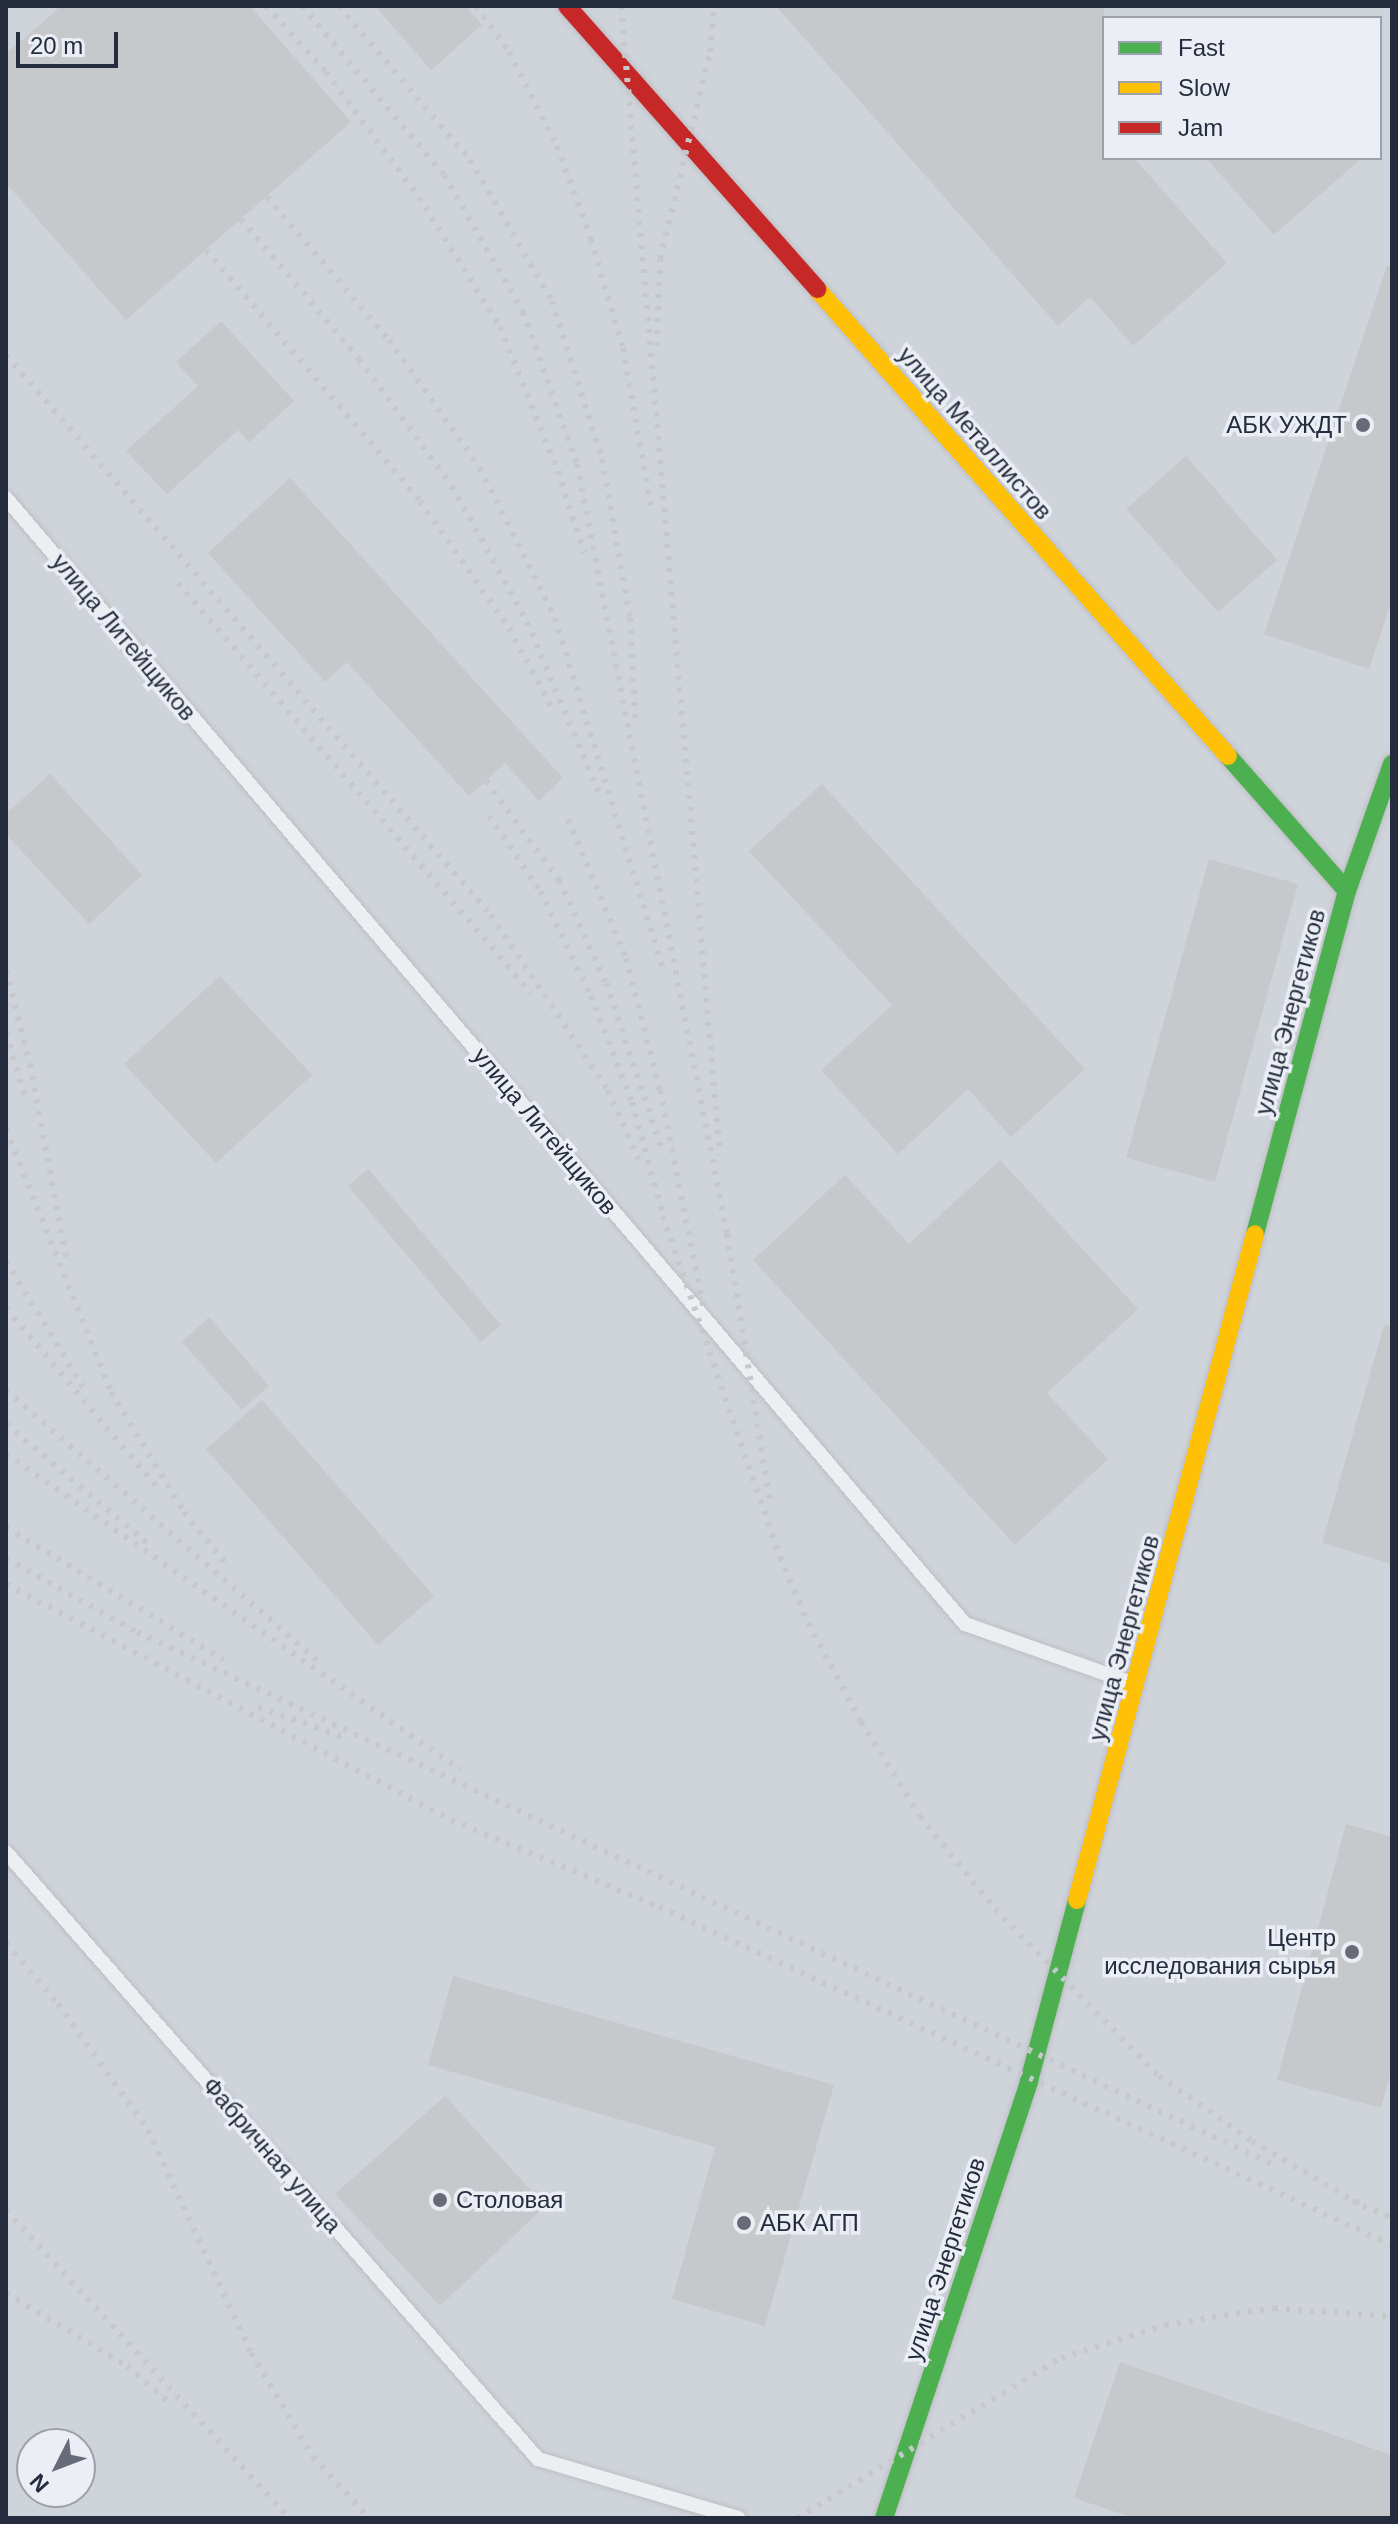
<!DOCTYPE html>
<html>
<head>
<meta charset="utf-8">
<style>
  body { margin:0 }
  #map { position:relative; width:1398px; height:2524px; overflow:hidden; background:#dee0e3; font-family:Arial,sans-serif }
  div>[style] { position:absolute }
  .built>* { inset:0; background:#cfd3da }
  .building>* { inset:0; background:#c6c8cc }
  .roads { filter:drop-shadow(0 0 2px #bcbec1) drop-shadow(0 0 2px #bcbec1) }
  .lane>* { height:14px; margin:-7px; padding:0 7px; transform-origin:7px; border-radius:7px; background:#edeef1 }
  .fast>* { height:18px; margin:-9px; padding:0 9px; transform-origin:9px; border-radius:9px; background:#4caf50 }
  .slow>* { height:18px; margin:-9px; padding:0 9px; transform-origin:9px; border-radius:9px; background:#ffc107 }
  .jam>* { height:18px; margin:-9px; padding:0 9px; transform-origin:9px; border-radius:9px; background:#c62828 }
  .rail>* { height:6px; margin-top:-3px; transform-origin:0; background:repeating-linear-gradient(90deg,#c6c8cc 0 4px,transparent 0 12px) }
  .dots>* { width:22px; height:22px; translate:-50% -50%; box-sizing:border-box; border:4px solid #ebeef4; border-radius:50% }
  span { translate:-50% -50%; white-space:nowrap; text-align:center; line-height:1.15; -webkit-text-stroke:7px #ebeef4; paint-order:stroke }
  .poi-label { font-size:24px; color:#252c3d }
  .right { translate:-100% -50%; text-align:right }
  .left { translate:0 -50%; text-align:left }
  .street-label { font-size:24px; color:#252c3d }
  .frame { position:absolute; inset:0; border:8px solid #252c3d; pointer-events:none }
  .legend { position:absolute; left:1102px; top:16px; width:280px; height:144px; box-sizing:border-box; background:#ebeef4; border:2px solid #9ca0ab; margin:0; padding:10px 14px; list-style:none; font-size:24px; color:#252c3d }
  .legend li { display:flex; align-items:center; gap:16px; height:40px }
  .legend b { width:40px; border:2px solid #9ca0ab }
  .north { position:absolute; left:16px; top:2428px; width:80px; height:80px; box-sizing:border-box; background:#ebeef4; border:2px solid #9ca0ab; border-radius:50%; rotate:228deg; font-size:22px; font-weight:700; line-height:32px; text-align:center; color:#252c3d }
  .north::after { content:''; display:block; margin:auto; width:28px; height:36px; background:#666b77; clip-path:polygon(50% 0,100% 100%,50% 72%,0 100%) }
  .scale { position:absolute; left:16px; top:32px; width:102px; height:36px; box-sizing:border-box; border:4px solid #252c3d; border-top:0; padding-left:10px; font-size:24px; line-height:28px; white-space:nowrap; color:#252c3d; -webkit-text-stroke:6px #ebeef4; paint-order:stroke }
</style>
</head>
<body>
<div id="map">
  <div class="built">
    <i style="clip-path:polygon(evenodd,6px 6px,1392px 6px,1392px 2518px,6px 2518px,6px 6px,1104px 18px,1380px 18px,1380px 158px,1104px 158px,1104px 18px,6px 6px,32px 2444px,80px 2444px,80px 2492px,32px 2492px,32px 2444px)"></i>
  </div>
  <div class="building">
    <i style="clip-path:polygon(61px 6px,250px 6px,351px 122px,126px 320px,6px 183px,6px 54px)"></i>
    <i style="clip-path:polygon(375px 6px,466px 6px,482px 25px,431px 70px)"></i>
    <i style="clip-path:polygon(776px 6px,1104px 6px,1104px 158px,1134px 158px,1227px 263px,1133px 346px,1090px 297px,1058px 326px)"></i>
    <i style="clip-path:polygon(1206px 158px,1362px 158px,1274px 235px)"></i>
    <i style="clip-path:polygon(1387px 266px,1392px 266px,1392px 599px,1369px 669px,1264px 634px)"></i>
    <i style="clip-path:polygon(221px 321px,294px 401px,249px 442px,238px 430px,167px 494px,126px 451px,198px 386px,176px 362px)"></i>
    <i style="clip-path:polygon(1186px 456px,1277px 560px,1218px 612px,1126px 509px)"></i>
    <i style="clip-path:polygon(290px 478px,563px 778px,539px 801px,505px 763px,469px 796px,347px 662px,325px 682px,208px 553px)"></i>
    <i style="clip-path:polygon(50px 774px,142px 875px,89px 924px,6px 834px,6px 814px)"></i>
    <i style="clip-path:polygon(822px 784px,1085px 1069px,1011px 1137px,968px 1089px,898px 1154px,821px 1070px,892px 1005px,749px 851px)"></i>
    <i style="clip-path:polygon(1209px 859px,1298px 884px,1215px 1182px,1126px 1158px)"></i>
    <i style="clip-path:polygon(220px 976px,312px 1075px,216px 1163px,124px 1064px)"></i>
    <i style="clip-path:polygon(1000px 1160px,1138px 1309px,1047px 1393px,1108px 1459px,1015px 1545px,753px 1260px,845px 1175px,909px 1244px)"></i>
    <i style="clip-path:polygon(368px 1169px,501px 1325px,481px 1342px,348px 1186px)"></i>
    <i style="clip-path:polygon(209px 1317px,269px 1386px,242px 1410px,182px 1342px)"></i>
    <i style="clip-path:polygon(1384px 1325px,1392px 1326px,1392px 1564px,1322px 1543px)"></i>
    <i style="clip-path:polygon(262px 1400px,434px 1596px,378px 1645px,206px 1449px)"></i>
    <i style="clip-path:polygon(1346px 1824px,1392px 1837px,1392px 2067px,1381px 2108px,1277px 2080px)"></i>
    <i style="clip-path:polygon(453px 1976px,834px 2085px,765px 2326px,672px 2299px,715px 2147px,428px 2065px)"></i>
    <i style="clip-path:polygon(445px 2096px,545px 2206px,440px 2306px,335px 2194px)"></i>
    <i style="clip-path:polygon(1120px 2362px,1392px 2455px,1392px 2518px,1134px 2518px,1074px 2498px)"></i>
  </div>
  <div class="roads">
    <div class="lane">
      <i style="left:6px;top:498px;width:1479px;rotate:49.58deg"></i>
      <i style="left:965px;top:1624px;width:177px;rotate:19.5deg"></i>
      <i style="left:6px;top:1852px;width:807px;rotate:48.77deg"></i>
      <i style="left:538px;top:2459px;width:209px;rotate:16.4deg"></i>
    </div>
    <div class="fast">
      <i style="left:1228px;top:756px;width:180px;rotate:48.6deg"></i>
      <i style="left:1255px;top:1234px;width:355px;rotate:-75deg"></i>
      <i style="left:1347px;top:891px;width:135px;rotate:-70.5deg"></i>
      <i style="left:884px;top:2518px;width:460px;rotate:-71.6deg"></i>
      <i style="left:1029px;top:2081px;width:187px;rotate:-75.1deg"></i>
    </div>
    <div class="slow">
      <i style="left:817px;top:289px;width:622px;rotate:48.65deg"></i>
      <i style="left:1077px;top:1900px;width:689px;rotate:-75.04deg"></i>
    </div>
    <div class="jam">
      <i style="left:567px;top:6px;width:378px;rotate:48.5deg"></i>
    </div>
  </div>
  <div class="rail">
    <i style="left:266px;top:6px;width:89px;rotate:47.7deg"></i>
    <i style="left:326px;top:72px;width:156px;rotate:53.4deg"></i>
    <i style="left:419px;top:197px;width:153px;rotate:58.1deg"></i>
    <i style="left:500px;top:327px;width:155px;rotate:68.1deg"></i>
    <i style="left:558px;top:471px;width:86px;rotate:72.4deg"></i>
    <i style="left:302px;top:6px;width:221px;rotate:50deg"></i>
    <i style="left:444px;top:175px;width:158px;rotate:60deg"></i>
    <i style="left:523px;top:312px;width:161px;rotate:70.4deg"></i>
    <i style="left:577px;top:464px;width:784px;rotate:78.98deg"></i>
    <i style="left:727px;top:1234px;width:271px;rotate:80.9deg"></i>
    <i style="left:339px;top:6px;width:202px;rotate:49.6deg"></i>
    <i style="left:470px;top:160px;width:163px;rotate:59.8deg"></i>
    <i style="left:552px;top:301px;width:166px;rotate:72.4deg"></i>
    <i style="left:602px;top:459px;width:161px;rotate:80deg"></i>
    <i style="left:630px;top:618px;width:106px;rotate:86.8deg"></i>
    <i style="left:476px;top:6px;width:57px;rotate:54.3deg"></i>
    <i style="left:509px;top:52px;width:106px;rotate:62.9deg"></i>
    <i style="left:557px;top:146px;width:99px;rotate:69.9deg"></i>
    <i style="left:591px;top:239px;width:114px;rotate:73.6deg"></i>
    <i style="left:623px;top:348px;width:160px;rotate:80deg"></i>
    <i style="left:621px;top:6px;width:1153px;rotate:85.08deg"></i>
    <i style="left:267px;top:197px;width:188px;rotate:49.5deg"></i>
    <i style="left:389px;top:340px;width:157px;rotate:54.6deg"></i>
    <i style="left:480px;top:468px;width:168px;rotate:63.4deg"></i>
    <i style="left:555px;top:618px;width:371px;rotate:72.9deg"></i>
    <i style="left:241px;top:219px;width:183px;rotate:49.9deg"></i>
    <i style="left:359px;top:359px;width:157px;rotate:53.8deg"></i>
    <i style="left:452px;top:486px;width:155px;rotate:61.1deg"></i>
    <i style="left:527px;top:622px;width:186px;rotate:67.2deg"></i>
    <i style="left:206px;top:250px;width:330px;rotate:49.5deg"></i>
    <i style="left:420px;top:501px;width:155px;rotate:55deg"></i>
    <i style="left:509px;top:628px;width:91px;rotate:61.7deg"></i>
    <i style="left:657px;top:346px;width:87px;rotate:-88deg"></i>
    <i style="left:660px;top:259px;width:213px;rotate:-76.4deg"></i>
    <i style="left:710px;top:52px;width:46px;rotate:-85deg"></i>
    <i style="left:6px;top:355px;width:741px;rotate:49.11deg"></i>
    <i style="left:491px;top:915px;width:211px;rotate:56.2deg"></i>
    <i style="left:608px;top:1090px;width:77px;rotate:66.1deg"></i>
    <i style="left:178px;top:583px;width:541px;rotate:49.27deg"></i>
    <i style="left:486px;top:781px;width:123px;rotate:53.6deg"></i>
    <i style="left:559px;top:880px;width:113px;rotate:65.5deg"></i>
    <i style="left:606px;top:983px;width:172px;rotate:71.4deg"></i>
    <i style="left:489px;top:816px;width:91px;rotate:55.8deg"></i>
    <i style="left:540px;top:891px;width:117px;rotate:64.1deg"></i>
    <i style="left:591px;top:996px;width:114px;rotate:68.9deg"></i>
    <i style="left:632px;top:1102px;width:118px;rotate:74.8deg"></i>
    <i style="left:663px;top:1216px;width:361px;rotate:71.1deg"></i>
    <i style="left:780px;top:1557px;width:72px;rotate:67deg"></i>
    <i style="left:808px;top:1623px;width:112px;rotate:61.8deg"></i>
    <i style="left:861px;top:1722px;width:111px;rotate:57.9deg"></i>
    <i style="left:920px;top:1816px;width:119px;rotate:51.1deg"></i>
    <i style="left:995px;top:1909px;width:234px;rotate:45.5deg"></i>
    <i style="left:1159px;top:2076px;width:113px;rotate:35deg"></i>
    <i style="left:1252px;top:2141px;width:125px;rotate:30.3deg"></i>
    <i style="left:568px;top:819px;width:151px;rotate:67.4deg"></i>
    <i style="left:626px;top:958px;width:136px;rotate:75.6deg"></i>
    <i style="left:660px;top:1090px;width:220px;rotate:78.7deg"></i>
    <i style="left:6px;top:970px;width:97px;rotate:75.7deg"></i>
    <i style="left:30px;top:1064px;width:201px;rotate:79.4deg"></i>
    <i style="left:6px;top:1033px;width:70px;rotate:73.4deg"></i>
    <i style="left:6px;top:1129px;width:283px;rotate:68.2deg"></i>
    <i style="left:111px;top:1392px;width:140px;rotate:58.7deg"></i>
    <i style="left:184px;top:1512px;width:68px;rotate:50.9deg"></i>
    <i style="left:6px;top:1261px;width:148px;rotate:58.6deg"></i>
    <i style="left:6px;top:1308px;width:233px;rotate:49.9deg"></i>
    <i style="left:6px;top:1390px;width:420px;rotate:41deg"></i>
    <i style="left:6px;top:1424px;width:192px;rotate:40.1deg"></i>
    <i style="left:6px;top:1454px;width:554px;rotate:34.78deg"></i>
    <i style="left:6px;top:1527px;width:255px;rotate:31.4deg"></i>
    <i style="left:6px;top:1558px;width:150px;rotate:29.5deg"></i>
    <i style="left:137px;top:1632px;width:1253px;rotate:25.11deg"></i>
    <i style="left:6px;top:1584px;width:504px;rotate:27.94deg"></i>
    <i style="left:451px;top:1820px;width:225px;rotate:22.7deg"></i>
    <i style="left:659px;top:1907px;width:807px;rotate:24.76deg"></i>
    <i style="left:258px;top:1707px;width:96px;rotate:19.4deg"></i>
    <i style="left:6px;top:1943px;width:80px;rotate:49.6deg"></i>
    <i style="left:58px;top:2004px;width:155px;rotate:54.5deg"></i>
    <i style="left:148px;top:2130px;width:246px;rotate:65.2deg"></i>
    <i style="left:251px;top:2353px;width:121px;rotate:59.2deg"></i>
    <i style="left:313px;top:2457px;width:83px;rotate:47.4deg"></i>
    <i style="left:1352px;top:2201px;width:43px;rotate:23deg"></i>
    <i style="left:6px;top:2210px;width:418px;rotate:47.4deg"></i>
    <i style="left:6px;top:2293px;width:141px;rotate:31.1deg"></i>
    <i style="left:127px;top:2366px;width:57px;rotate:40.7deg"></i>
    <i style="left:797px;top:2518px;width:309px;rotate:-31.2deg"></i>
    <i style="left:1061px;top:2358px;width:109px;rotate:-17.6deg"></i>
    <i style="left:1165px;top:2325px;width:110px;rotate:-8.9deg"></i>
    <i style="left:1274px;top:2308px;width:118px;rotate:4.4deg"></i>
  </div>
  <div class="dots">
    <i style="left:1363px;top:425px;background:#666b77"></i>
    <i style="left:1352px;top:1952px;background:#666b77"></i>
    <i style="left:440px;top:2200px;background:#666b77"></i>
    <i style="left:744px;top:2223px;background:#666b77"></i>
  </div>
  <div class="poi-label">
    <span class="right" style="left:1347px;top:425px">АБК УЖДТ</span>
    <span class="right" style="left:1336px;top:1952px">Центр<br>исследования сырья</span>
    <span class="left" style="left:456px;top:2200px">Столовая</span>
    <span class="left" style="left:760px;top:2223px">АБК АГП</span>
  </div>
  <div class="street-label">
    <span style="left:975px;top:433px;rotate:49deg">улица Металлистов</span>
    <span style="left:124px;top:637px;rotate:50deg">улица Литейщиков</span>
    <span style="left:1290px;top:1012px;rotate:-75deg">улица Энергетиков</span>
    <span style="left:545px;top:1131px;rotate:50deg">улица Литейщиков</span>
    <span style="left:1124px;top:1638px;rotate:-75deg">улица Энергетиков</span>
    <span style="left:272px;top:2155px;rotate:49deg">Фабричная улица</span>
    <span style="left:945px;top:2259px;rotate:-72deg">улица Энергетиков</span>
  </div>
  <div class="frame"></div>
  <ul class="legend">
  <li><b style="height:10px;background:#4caf50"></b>Fast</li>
  <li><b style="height:10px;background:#ffc107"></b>Slow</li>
  <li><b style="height:10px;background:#c62828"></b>Jam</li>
  </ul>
  <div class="north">N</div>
  <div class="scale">20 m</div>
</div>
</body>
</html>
